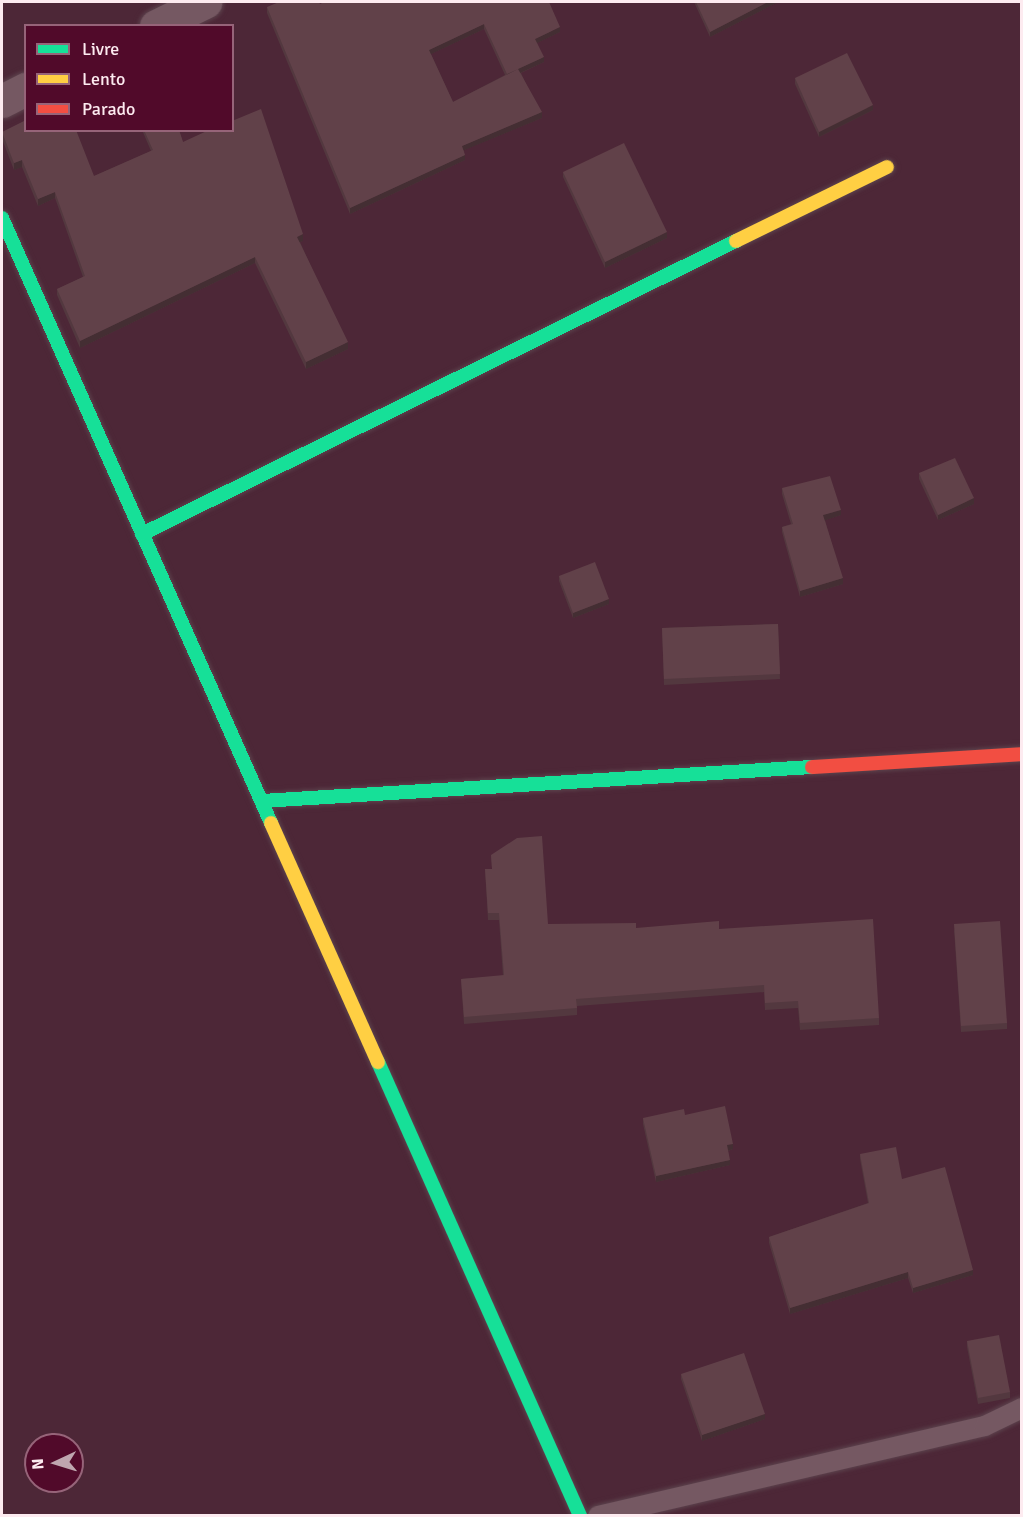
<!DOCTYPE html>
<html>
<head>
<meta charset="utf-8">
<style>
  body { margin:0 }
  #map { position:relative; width:1023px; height:1517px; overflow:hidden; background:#4d2737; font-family:Signika,sans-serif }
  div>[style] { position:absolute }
  .roads { filter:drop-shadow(0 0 2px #5c434d) drop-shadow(0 0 2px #5c434d) }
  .lane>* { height:20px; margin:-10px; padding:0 10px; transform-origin:10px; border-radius:10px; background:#755862 }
  .street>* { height:33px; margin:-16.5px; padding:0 16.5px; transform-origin:16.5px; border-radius:16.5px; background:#755862 }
  .fast>* { height:14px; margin:-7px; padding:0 7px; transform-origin:7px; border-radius:7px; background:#16e098 }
  .slow>* { height:14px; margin:-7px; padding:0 7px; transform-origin:7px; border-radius:7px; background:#ffcf43 }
  .jam>* { height:14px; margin:-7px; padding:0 7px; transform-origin:7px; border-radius:7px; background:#f24e42 }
  .wall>* { inset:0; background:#53383f }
  .shaded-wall>* { inset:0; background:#442e33 }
  .building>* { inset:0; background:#614149 }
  span { translate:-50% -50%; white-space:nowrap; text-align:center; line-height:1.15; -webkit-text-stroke:5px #510a2a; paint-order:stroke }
  .frame { position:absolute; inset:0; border:3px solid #fdebf0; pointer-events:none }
  .legend { position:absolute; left:24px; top:24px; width:210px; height:108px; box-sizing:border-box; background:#510a2a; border:2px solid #966479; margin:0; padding:8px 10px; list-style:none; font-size:18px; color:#fdebf0 }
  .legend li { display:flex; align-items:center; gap:12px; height:30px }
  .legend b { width:30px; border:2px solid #966479 }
  .north { position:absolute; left:24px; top:1433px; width:60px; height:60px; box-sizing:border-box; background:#510a2a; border:2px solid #966479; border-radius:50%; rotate:266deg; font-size:16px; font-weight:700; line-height:24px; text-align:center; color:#fdebf0 }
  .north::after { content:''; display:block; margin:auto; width:21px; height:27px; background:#bfa6af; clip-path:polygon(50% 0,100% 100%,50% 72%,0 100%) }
</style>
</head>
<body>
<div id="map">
  <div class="roads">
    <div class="lane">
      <i style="left:598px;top:1516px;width:397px;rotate:-13.1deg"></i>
      <i style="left:985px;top:1426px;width:41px;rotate:-25.9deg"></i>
    </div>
    <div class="street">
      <i style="left:156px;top:26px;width:55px;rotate:-26.1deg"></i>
      <i style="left:2px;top:101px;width:27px;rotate:-27deg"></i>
    </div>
    <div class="fast">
      <i style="left:2px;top:218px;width:662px;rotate:66.03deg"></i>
      <i style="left:142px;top:534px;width:662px;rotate:-26.26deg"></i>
      <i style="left:262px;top:801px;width:551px;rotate:-3.54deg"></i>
      <i style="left:378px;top:1062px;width:497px;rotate:66deg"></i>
    </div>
    <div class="slow">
      <i style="left:736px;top:241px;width:168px;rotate:-26.1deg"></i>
      <i style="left:271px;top:823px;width:262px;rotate:65.9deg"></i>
    </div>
    <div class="jam">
      <i style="left:812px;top:767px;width:210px;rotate:-3.5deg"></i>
    </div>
  </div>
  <div class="wall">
    <i style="clip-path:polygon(694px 2px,778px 2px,710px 37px)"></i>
    <i style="clip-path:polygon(evenodd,320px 4px,560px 32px,537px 43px,544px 62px,521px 73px,542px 118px,464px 150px,465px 160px,350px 214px,267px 13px,267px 7px,320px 4px,484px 29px,505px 75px,453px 102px,431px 54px,484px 29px)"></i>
    <i style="clip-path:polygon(795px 78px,873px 110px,819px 137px,795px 84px)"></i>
    <i style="clip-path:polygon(142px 130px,179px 130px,183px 142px,303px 241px,300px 242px,348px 349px,306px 369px,255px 263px,80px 348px,57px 295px,57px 289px,83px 277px,55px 198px,38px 206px,22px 167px,14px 170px,2px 139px,2px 132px,94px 176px,151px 151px)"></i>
    <i style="clip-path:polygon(563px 172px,667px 238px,605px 268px,563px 177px)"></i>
    <i style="clip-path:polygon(919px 473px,974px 504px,938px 520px,919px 479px)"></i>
    <i style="clip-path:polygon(782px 488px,841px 515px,825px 520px,843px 584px,800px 597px,782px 532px,782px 527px,791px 524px,782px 494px)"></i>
    <i style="clip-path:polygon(559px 576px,609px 604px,573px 618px,559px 581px)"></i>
    <i style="clip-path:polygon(778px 624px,780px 679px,664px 685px,662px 628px)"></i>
    <i style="clip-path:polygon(491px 855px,548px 924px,636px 928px,719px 929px,879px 1018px,879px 1025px,800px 1030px,798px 1008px,765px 1010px,764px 992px,577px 1006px,577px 1015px,464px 1024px,461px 979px,503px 976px,499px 920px,488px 920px,485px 869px,492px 869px)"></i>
    <i style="clip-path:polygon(954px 929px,1007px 1023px,1007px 1029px,961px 1032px)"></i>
    <i style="clip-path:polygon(643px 1118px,733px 1149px,728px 1151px,730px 1165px,656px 1182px,643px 1124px)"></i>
    <i style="clip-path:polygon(860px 1154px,902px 1179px,973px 1275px,913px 1293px,908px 1278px,790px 1314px,769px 1243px,769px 1237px,868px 1203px,860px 1159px)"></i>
    <i style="clip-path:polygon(967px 1341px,1010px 1392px,1010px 1398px,978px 1404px,967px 1347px)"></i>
    <i style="clip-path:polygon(681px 1374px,765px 1419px,702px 1441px,681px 1379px)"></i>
  </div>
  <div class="shaded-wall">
    <i style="clip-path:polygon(768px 2px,778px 2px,710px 37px,710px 32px)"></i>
    <i style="clip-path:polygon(484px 24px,484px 29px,429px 55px,429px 50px)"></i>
    <i style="clip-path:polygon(560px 27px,560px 32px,535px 44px,535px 39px)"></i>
    <i style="clip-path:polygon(544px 57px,544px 62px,507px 79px,507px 74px)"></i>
    <i style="clip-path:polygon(873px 105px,873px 110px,819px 137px,819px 132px)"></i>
    <i style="clip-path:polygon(542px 112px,542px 118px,462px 151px,462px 146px)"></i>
    <i style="clip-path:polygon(465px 155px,465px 160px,350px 214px,350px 208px)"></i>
    <i style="clip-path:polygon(22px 160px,22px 167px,14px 170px,14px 163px)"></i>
    <i style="clip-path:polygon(55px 192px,55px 198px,38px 206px,38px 199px)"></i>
    <i style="clip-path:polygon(667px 232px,667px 238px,605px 268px,605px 262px)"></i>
    <i style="clip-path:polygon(303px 234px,303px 241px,297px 243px,297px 237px)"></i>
    <i style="clip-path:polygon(255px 257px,255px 263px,80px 348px,80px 341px)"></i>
    <i style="clip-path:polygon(348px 342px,348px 349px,306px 369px,306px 362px)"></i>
    <i style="clip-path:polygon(974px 498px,974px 504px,938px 520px,938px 515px)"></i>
    <i style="clip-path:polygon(841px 510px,841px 515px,823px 521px,823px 515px)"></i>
    <i style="clip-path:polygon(843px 578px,843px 584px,800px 597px,800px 591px)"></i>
    <i style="clip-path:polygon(609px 599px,609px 604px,573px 618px,573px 613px)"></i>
    <i style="clip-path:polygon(733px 1144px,733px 1149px,727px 1151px,727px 1145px)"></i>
    <i style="clip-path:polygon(730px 1160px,730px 1165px,656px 1182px,656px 1176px)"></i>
    <i style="clip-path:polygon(973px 1270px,973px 1275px,913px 1293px,913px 1288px)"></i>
    <i style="clip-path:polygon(908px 1272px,908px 1278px,790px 1314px,790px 1308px)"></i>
    <i style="clip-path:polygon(765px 1414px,765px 1419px,702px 1441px,702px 1435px)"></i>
  </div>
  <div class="building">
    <i style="clip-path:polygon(279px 2px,319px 2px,320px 4px,324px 2px,549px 2px,560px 27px,535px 39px,544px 57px,507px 74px,484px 24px,429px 50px,453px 102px,518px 69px,542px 112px,462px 146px,465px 155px,350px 208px,267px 7px)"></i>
    <i style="clip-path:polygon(696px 2px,768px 2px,710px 32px)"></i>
    <i style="clip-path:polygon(847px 53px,873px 105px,819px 132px,795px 78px)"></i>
    <i style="clip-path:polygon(261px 109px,303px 234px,297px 237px,348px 342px,306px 362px,255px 257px,80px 341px,57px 289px,85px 276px,55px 192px,38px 199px,22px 160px,14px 163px,2px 132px,26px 120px,26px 130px,76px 130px,94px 176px,153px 150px,144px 130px,179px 130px,183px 142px,209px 130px,232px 130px,232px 121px)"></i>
    <i style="clip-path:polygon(624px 143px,667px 232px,605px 262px,563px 172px)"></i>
    <i style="clip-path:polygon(955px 458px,974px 498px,938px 515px,919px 473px)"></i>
    <i style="clip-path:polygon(830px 476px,841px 510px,823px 515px,843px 578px,800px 591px,782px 527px,793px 524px,782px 488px)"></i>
    <i style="clip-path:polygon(595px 562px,609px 599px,573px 613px,559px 576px)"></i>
    <i style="clip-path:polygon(778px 624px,780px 674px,664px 679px,662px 628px)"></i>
    <i style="clip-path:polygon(542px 836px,548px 924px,636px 923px,636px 928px,719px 921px,719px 929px,873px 919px,879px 1018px,800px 1023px,798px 1001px,765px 1003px,764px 985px,576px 999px,577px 1008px,464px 1017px,461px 979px,504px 975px,499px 913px,488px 913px,485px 869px,492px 869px,491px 855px,517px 838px)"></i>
    <i style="clip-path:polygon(1000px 921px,1007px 1023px,961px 1026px,954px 924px)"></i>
    <i style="clip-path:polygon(725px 1106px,733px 1144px,727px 1145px,730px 1160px,656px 1176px,643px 1118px,684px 1109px,685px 1115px)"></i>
    <i style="clip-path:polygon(896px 1147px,902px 1179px,945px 1167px,973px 1270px,913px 1288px,908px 1272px,790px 1308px,769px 1237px,869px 1203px,860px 1154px)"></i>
    <i style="clip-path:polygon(999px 1335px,1010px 1392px,978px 1398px,967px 1341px)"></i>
    <i style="clip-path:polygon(744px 1353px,765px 1414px,702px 1435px,681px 1374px)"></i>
  </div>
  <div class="frame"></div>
  <ul class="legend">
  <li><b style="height:8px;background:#16e098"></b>Livre</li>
  <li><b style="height:8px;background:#ffcf43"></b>Lento</li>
  <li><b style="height:8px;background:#f24e42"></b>Parado</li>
  </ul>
  <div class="north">N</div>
</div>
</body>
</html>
